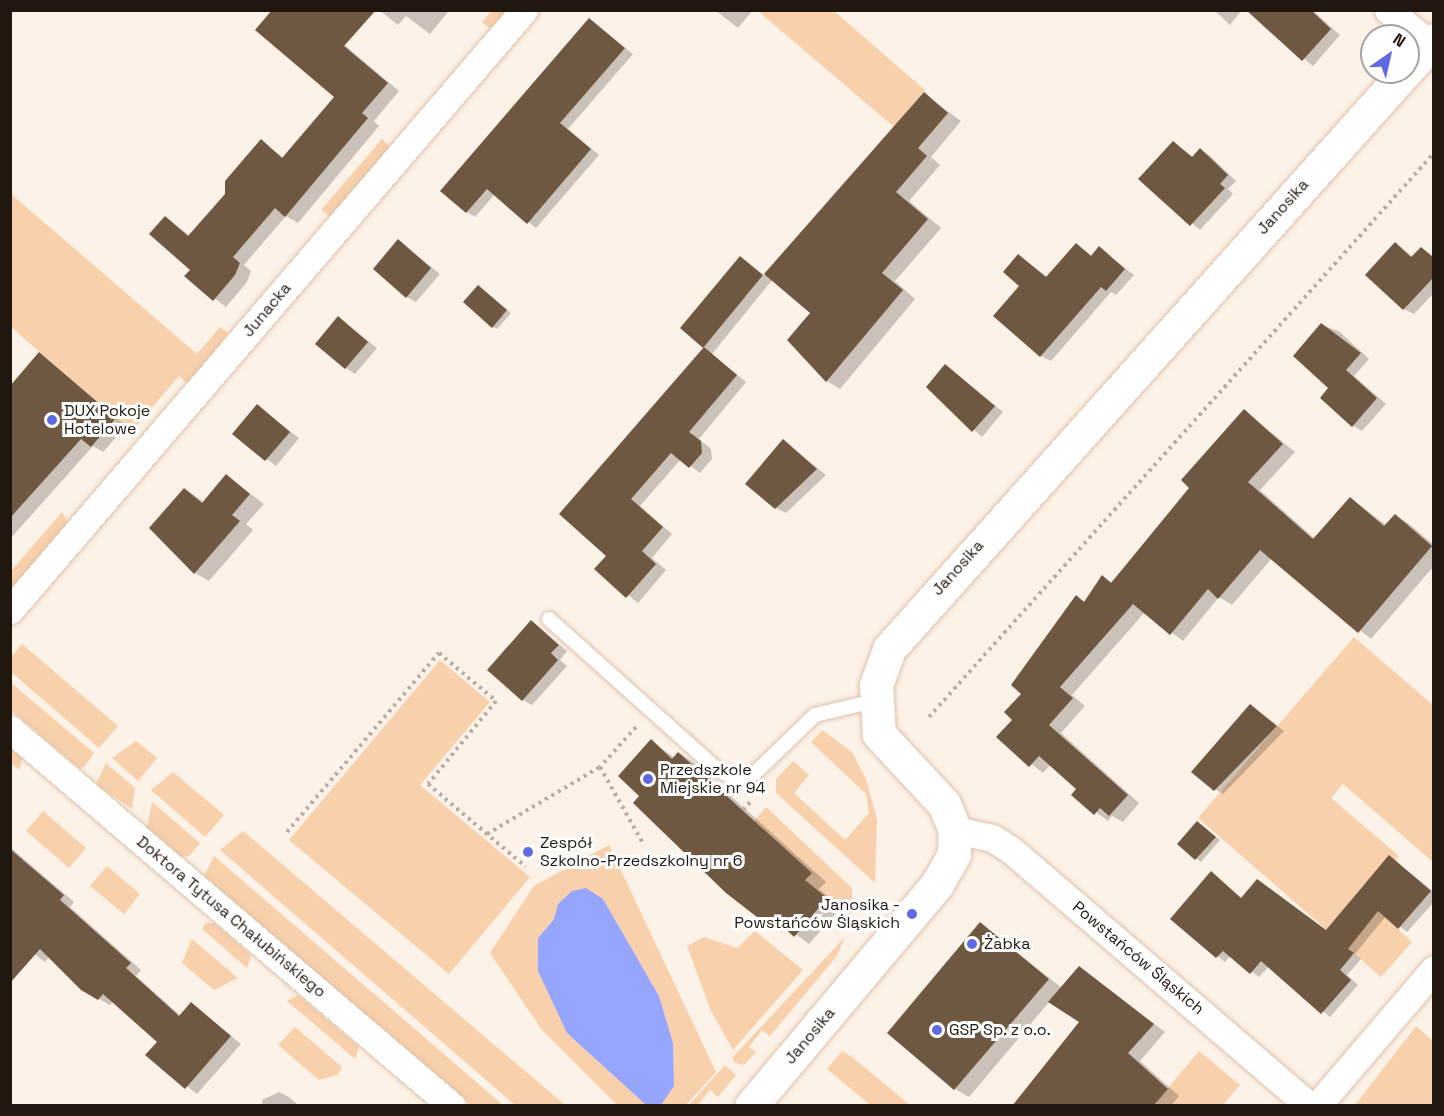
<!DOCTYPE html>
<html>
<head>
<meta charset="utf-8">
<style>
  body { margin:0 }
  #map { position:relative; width:1444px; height:1116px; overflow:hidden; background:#fdf2e8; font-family:"Space Grotesk",sans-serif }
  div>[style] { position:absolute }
  .green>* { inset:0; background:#f8d0ab }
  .water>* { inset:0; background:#96a5fe }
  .shadow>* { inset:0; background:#0003 }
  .building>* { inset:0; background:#6f5842 }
  .path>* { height:4px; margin-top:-2px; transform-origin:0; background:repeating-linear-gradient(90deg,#b7aca3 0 3px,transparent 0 7.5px) }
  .roads { filter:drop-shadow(0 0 2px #ddc2aa) drop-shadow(0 0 2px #ddc2aa) }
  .service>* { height:14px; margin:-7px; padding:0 7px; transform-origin:7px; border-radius:7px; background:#fff }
  .minor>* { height:27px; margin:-13.5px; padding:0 13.5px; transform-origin:13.5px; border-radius:13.5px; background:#fff }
  .tertiary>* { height:33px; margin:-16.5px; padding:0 16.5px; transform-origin:16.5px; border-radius:16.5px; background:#fff }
  .dots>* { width:16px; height:16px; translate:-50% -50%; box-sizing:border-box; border:3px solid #fff; border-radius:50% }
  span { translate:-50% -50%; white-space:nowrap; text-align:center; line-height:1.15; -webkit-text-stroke:6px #fff; paint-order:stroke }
  .street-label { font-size:16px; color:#20170e }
  .poi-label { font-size:16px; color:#20170e }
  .left { translate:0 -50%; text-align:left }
  .right { translate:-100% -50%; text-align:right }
  .frame { position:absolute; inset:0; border:12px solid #20170e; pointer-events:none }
  .north { position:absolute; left:1360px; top:24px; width:60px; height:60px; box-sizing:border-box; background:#fff; border:2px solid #a6a29f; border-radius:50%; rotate:34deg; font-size:16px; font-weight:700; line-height:24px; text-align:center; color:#20170e }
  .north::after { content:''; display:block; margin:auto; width:21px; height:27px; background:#5f69e1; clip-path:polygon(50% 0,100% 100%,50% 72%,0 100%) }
</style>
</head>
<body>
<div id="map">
  <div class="green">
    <i style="clip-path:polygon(492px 11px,509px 11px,492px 30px,482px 22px)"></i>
    <i style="clip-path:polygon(758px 11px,834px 11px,925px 90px,894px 127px)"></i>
    <i style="clip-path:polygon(382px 139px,391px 147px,330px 216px,321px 210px)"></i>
    <i style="clip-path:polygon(11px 194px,197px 354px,220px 327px,228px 333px,189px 385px,179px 376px,131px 432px,11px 327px)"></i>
    <i style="clip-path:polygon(62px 512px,69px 524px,11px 596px,11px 571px)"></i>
    <i style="clip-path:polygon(1354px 637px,1433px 705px,1433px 862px,1343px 784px,1331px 798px,1399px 856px,1372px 889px,1365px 883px,1351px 900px,1372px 918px,1378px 911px,1412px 942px,1381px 977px,1198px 818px)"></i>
    <i style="clip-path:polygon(22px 644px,118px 726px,99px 748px,11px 672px,11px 657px)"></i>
    <i style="clip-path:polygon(440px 660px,490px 702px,420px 785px,530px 877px,449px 974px,289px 840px)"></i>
    <i style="clip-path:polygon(10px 682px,94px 753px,84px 767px,79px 768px,11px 710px)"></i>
    <i style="clip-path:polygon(822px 730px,852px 752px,866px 779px,877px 819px,875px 883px,776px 793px,776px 779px,793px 761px,809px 775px,794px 793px,845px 840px,869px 813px,866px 794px,811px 742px)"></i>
    <i style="clip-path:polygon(136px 741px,157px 758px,138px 781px,112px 758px)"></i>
    <i style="clip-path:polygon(11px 748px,22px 758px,19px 770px,11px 763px)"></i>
    <i style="clip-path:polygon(106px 763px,135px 788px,132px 809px,96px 784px)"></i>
    <i style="clip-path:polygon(173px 772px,224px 815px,205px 837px,151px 790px)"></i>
    <i style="clip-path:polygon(152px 802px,200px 843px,189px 856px,181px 857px,147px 828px)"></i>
    <i style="clip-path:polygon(766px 807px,852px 888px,852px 930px,848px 917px,805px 880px,812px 873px,754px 821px)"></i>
    <i style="clip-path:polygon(43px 811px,86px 848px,69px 868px,26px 831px)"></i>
    <i style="clip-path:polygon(243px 831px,565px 1105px,515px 1105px,220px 850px)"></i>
    <i style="clip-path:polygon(609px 845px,716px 1072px,685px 1106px,661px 1105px,674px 1086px,673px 1043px,659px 996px,603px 899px,558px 903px,554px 919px,538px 938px,567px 1033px,646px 1105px,617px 1105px,542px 1030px,490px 953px,534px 886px)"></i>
    <i style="clip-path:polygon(214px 856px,503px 1105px,471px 1105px,204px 876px)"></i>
    <i style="clip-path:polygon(107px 866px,140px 894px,124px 914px,90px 886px)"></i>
    <i style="clip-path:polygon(206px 923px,214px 923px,251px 955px,247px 968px,202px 929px)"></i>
    <i style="clip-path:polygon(755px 931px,803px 970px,733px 1050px,711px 1011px,687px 946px,704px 937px,737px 948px)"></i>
    <i style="clip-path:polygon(845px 937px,836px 957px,770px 1036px,762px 1030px,749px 1047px,756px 1052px,744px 1065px,735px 1063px,732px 1058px)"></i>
    <i style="clip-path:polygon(192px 939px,238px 978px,214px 990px,182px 963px)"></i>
    <i style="clip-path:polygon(298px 995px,359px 1047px,355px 1059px,287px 1001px)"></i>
    <i style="clip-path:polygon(1416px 1026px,1433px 1041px,1433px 1105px,1355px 1105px)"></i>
    <i style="clip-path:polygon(295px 1027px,342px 1067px,337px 1075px,319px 1080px,278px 1045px)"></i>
    <i style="clip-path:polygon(842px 1051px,852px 1057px,910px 1105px,870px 1105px,827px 1069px)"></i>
    <i style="clip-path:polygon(1199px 1051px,1240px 1085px,1223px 1105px,1153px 1106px)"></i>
    <i style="clip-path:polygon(725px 1065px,736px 1075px,718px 1097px,710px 1090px,698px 1105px,689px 1105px)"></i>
  </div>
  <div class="water">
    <i style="clip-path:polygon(586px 888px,603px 899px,659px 996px,673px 1043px,674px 1086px,661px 1105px,646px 1105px,567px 1033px,538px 971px,538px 938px,554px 919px,558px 904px,572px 891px)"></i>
  </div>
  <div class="shadow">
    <i style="clip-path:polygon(303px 10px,399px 91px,374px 121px,379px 126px,298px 223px,286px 216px,244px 265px,251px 271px,247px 282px,226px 307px,186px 276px,192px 270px,165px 217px,190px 236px,227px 194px,261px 141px,284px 158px,336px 96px)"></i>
    <i style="clip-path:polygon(379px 10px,446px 10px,448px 12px,430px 34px,406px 16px,398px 25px)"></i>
    <i style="clip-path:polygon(715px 10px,753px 10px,738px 28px)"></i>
    <i style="clip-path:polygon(1214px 10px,1242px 10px,1230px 25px)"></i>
    <i style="clip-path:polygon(1294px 10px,1312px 10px,1340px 35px,1313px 66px,1273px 33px)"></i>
    <i style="clip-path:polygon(589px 20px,633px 54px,568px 129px,599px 155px,536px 228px,495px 194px,475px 217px,467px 212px)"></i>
    <i style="clip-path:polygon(924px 94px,961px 121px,931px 157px,940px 165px,909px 201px,941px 228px,895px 281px,915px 299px,840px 389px,827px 381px,813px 313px,773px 279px,712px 354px,746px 382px,699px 439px,711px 449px,712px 459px,700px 473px,681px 459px,640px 506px,672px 534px,652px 558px,666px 570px,638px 603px,596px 569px,608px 556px,561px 514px,705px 348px,682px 328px,741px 258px,764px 276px)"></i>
    <i style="clip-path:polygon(1173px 143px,1193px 157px,1200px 150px,1209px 155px,1236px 181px,1228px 189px,1233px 194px,1200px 230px,1140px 179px)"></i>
    <i style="clip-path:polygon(399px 241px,440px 274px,416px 302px,407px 297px)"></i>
    <i style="clip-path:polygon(1395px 243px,1413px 257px,1421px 248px,1434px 257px,1434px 293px,1414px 314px,1404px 309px)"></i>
    <i style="clip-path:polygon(1077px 245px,1092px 256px,1099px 248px,1134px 275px,1116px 295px,1111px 292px,1051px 361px,1041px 356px,1018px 255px,1047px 277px)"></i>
    <i style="clip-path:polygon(479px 287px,511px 313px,497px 329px,492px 326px)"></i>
    <i style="clip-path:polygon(339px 318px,377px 348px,355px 374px,346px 368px)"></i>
    <i style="clip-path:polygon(1322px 325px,1340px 332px,1369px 359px,1354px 376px,1386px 404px,1362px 431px,1352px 425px,1330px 388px)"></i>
    <i style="clip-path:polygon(40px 354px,126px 426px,103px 452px,93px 446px,10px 539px,10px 388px)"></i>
    <i style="clip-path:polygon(946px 366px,1003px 412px,982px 437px,928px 387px)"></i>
    <i style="clip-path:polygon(257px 406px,299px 438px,276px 466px,234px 434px)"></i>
    <i style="clip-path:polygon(1245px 411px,1295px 452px,1260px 490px,1315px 539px,1351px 499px,1386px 525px,1395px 516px,1408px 523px,1434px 545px,1434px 566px,1371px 639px,1272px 558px,1232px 605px,1219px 597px,1183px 641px,1145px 612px,1072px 695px,1085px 706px,1061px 733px,1139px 803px,1123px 822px,1112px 816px,1108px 821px,1073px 795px,1078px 789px,1051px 764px,1043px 773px,998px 737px,1014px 720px,1077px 597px,1085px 602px,1102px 577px,1113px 583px,1192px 488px)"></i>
    <i style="clip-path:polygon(783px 441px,826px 475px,786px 513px,776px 508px)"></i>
    <i style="clip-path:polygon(226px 476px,264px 504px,246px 524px,253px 530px,209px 581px,195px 573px,185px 489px,204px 502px)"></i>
    <i style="clip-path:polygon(531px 622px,567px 651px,560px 660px,567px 666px,532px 705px,523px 700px)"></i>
    <i style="clip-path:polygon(1250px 705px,1284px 731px,1223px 794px,1215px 789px)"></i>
    <i style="clip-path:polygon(651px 741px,675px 758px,679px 753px,693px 762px,826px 882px,819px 889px,841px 907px,809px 944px,786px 927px,782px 932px,767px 923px,635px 803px,641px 796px)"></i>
    <i style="clip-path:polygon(1198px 823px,1220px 840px,1201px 862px,1179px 844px)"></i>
    <i style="clip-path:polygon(10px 847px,74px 902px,70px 907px,141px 970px,136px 976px,181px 1016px,191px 1004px,241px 1044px,197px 1094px,148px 1055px,159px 1042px,113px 1001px,110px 1005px,99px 999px,50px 956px,45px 962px,10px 935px)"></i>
    <i style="clip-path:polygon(1389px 856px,1434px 892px,1434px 902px,1407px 932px,1386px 916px,1355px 954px,1361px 959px,1347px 975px,1358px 985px,1330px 1017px,1269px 966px,1259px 977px,1231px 955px,1225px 962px,1172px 919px,1211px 873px,1242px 899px,1327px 931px)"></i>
    <i style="clip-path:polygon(980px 924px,1062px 988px,1080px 968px,1165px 1032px,1140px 1061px,1179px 1096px,1171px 1106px,1013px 1106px,1081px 1022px,1050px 1001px,969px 1097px,955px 1089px)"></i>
    <i style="clip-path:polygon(279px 1092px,289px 1097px,299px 1106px,263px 1106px,262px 1100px)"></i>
  </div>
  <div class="building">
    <i style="clip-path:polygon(272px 10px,376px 10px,344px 46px,388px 83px,362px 113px,368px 118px,285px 217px,275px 208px,233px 257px,240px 263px,235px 275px,213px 301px,184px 276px,190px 270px,149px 234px,165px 216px,188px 236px,225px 194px,225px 181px,261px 139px,282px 158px,334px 97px,255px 30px)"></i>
    <i style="clip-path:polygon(1246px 10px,1311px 10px,1331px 29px,1302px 61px)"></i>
    <i style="clip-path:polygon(589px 18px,625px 48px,560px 123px,591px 149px,527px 224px,487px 189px,466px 213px,440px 191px)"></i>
    <i style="clip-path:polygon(924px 92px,948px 113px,918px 148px,927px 156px,896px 192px,928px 219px,882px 273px,903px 290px,826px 382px,787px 340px,810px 313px,764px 274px)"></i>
    <i style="clip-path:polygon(1173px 141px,1192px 157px,1200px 148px,1228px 175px,1220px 184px,1225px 188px,1190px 226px,1138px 179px)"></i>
    <i style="clip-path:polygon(398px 239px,431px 268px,406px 298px,373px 269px)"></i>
    <i style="clip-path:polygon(1395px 242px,1411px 257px,1421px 247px,1434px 258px,1434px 277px,1403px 310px,1365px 275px)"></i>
    <i style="clip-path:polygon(1076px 243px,1091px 256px,1099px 246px,1125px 269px,1106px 291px,1101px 287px,1040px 357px,993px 316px,1019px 286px,1003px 272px,1018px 254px,1046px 277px)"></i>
    <i style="clip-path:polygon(740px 256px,763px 275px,703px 348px,680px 328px)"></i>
    <i style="clip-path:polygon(478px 285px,507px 310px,492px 328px,463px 302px)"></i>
    <i style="clip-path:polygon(338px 316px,368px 342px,345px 369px,315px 344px)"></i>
    <i style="clip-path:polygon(1321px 323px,1361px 353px,1346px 370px,1377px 398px,1352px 427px,1320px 398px,1328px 388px,1293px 356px)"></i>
    <i style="clip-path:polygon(704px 347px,737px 375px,689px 432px,701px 441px,702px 453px,689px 468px,671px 453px,631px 499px,663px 527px,642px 551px,656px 564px,626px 598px,594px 569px,606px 556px,559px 514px)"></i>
    <i style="clip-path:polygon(39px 352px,116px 418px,91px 447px,81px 439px,10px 518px,10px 386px)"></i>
    <i style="clip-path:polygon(945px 364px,995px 406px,972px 432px,926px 387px)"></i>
    <i style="clip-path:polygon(257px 404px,290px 432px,265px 461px,232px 434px)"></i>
    <i style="clip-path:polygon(1244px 409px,1283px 444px,1248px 482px,1313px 539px,1350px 497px,1384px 526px,1395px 514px,1432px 546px,1358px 633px,1260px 550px,1218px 599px,1208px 589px,1170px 635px,1133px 604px,1060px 687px,1073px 698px,1049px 725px,1128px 795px,1109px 816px,1100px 808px,1094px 815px,1071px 795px,1076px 789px,1039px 756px,1029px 767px,996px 737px,1012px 720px,1004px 712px,1021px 694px,1011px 685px,1076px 595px,1084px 602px,1102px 575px,1111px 583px,1189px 488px,1181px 480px)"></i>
    <i style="clip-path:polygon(783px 439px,817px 469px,775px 509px,745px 484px)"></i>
    <i style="clip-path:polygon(226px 474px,250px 494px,232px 515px,240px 521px,194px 574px,149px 528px,184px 488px,202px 503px)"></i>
    <i style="clip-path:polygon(531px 620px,559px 645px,551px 653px,558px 660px,522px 701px,487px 670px)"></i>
    <i style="clip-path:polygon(1250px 704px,1277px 726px,1214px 791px,1191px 772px)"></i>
    <i style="clip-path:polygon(651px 739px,672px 759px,678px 752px,812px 873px,805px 880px,827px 898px,794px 937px,773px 917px,766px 924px,726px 893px,633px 803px,639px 796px,618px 776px)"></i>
    <i style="clip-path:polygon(1197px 821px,1216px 837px,1195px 860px,1177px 844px)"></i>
    <i style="clip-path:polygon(10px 849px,64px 895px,60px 900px,131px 963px,126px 968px,179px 1016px,191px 1002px,231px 1036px,185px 1089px,145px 1055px,157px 1042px,103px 994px,98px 1000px,81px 990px,40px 949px,10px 983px)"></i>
    <i style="clip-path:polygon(1389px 855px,1431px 891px,1398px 929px,1378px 911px,1348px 949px,1354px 953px,1340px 970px,1351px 980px,1321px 1014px,1261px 961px,1250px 974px,1223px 951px,1216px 958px,1170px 919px,1211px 871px,1241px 898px,1257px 879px,1326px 930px)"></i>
    <i style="clip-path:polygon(980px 922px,1049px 979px,954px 1090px,887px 1033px)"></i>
    <i style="clip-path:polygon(1079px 966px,1154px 1024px,1128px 1053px,1168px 1089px,1153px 1106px,1012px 1106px,1079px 1022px,1048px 1002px)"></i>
  </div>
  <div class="path">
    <i style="left:929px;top:717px;width:757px;rotate:-48.16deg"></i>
    <i style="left:636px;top:727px;width:54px;rotate:132deg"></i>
    <i style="left:600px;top:767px;width:90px;rotate:60.6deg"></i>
    <i style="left:743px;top:810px;width:15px;rotate:-48deg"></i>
    <i style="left:287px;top:832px;width:235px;rotate:-49.7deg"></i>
    <i style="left:439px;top:653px;width:75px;rotate:40.1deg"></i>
    <i style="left:496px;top:701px;width:107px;rotate:129.3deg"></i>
    <i style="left:428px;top:784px;width:128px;rotate:40.3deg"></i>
    <i style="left:487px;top:834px;width:131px;rotate:-30.7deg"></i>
  </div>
  <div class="roads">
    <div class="service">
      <i style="left:549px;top:619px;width:228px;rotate:41.8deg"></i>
      <i style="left:719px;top:771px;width:21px;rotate:23deg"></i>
      <i style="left:738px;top:779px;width:18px;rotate:-19deg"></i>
      <i style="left:755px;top:773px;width:83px;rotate:-44deg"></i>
      <i style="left:815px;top:715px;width:61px;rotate:-13.3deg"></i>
    </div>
    <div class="minor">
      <i style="left:1388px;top:10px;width:59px;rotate:38.8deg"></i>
      <i style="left:10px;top:610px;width:790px;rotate:-49.41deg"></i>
      <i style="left:10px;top:729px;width:581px;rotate:40.46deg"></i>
      <i style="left:955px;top:830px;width:38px;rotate:12deg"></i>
      <i style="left:992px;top:838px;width:22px;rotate:32deg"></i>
      <i style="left:1011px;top:850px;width:394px;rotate:40.6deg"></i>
      <i style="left:1317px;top:1106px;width:180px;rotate:-49.5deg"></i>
    </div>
    <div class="tertiary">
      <i style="left:1408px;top:69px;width:39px;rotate:-48deg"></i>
      <i style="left:751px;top:1106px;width:290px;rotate:-50deg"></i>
      <i style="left:937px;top:884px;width:34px;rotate:-60deg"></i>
      <i style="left:954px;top:854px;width:24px;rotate:-88deg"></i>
      <i style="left:955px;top:830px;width:28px;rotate:-113deg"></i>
      <i style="left:944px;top:804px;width:96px;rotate:-132.9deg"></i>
      <i style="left:879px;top:734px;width:49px;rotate:-93.5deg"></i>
      <i style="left:876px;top:685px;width:38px;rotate:-70deg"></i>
      <i style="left:889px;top:649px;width:774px;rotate:-48.19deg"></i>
    </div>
  </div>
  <div class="dots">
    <i style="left:52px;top:420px;background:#5f69e1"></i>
    <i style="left:648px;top:779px;background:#5f69e1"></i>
    <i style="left:528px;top:852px;background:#5f69e1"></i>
    <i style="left:912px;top:914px;background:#5f69e1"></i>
    <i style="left:972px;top:944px;background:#5f69e1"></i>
    <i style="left:937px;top:1030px;background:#5f69e1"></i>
  </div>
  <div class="street-label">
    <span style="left:1283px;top:207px;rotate:-48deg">Janosika</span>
    <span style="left:267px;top:310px;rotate:-50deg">Junacka</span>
    <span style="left:958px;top:568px;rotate:-48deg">Janosika</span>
    <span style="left:231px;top:917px;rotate:40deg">Doktora Tytusa Chałubińskiego</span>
    <span style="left:1138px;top:958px;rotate:40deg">Powstańców Śląskich</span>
    <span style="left:810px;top:1036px;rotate:-50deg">Janosika</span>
  </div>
  <div class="poi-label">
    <span class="left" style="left:64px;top:420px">DUX Pokoje<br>Hotelowe</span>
    <span class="left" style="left:660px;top:779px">Przedszkole<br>Miejskie nr 94</span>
    <span class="left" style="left:540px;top:852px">Zespół<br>Szkolno-Przedszkolny nr 6</span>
    <span class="right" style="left:900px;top:914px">Janosika -<br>Powstańców Śląskich</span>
    <span class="left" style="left:984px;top:944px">Żabka</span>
    <span class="left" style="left:949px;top:1030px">GSP Sp. z o.o.</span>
  </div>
  <div class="frame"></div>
  <div class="north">N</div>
</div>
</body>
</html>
